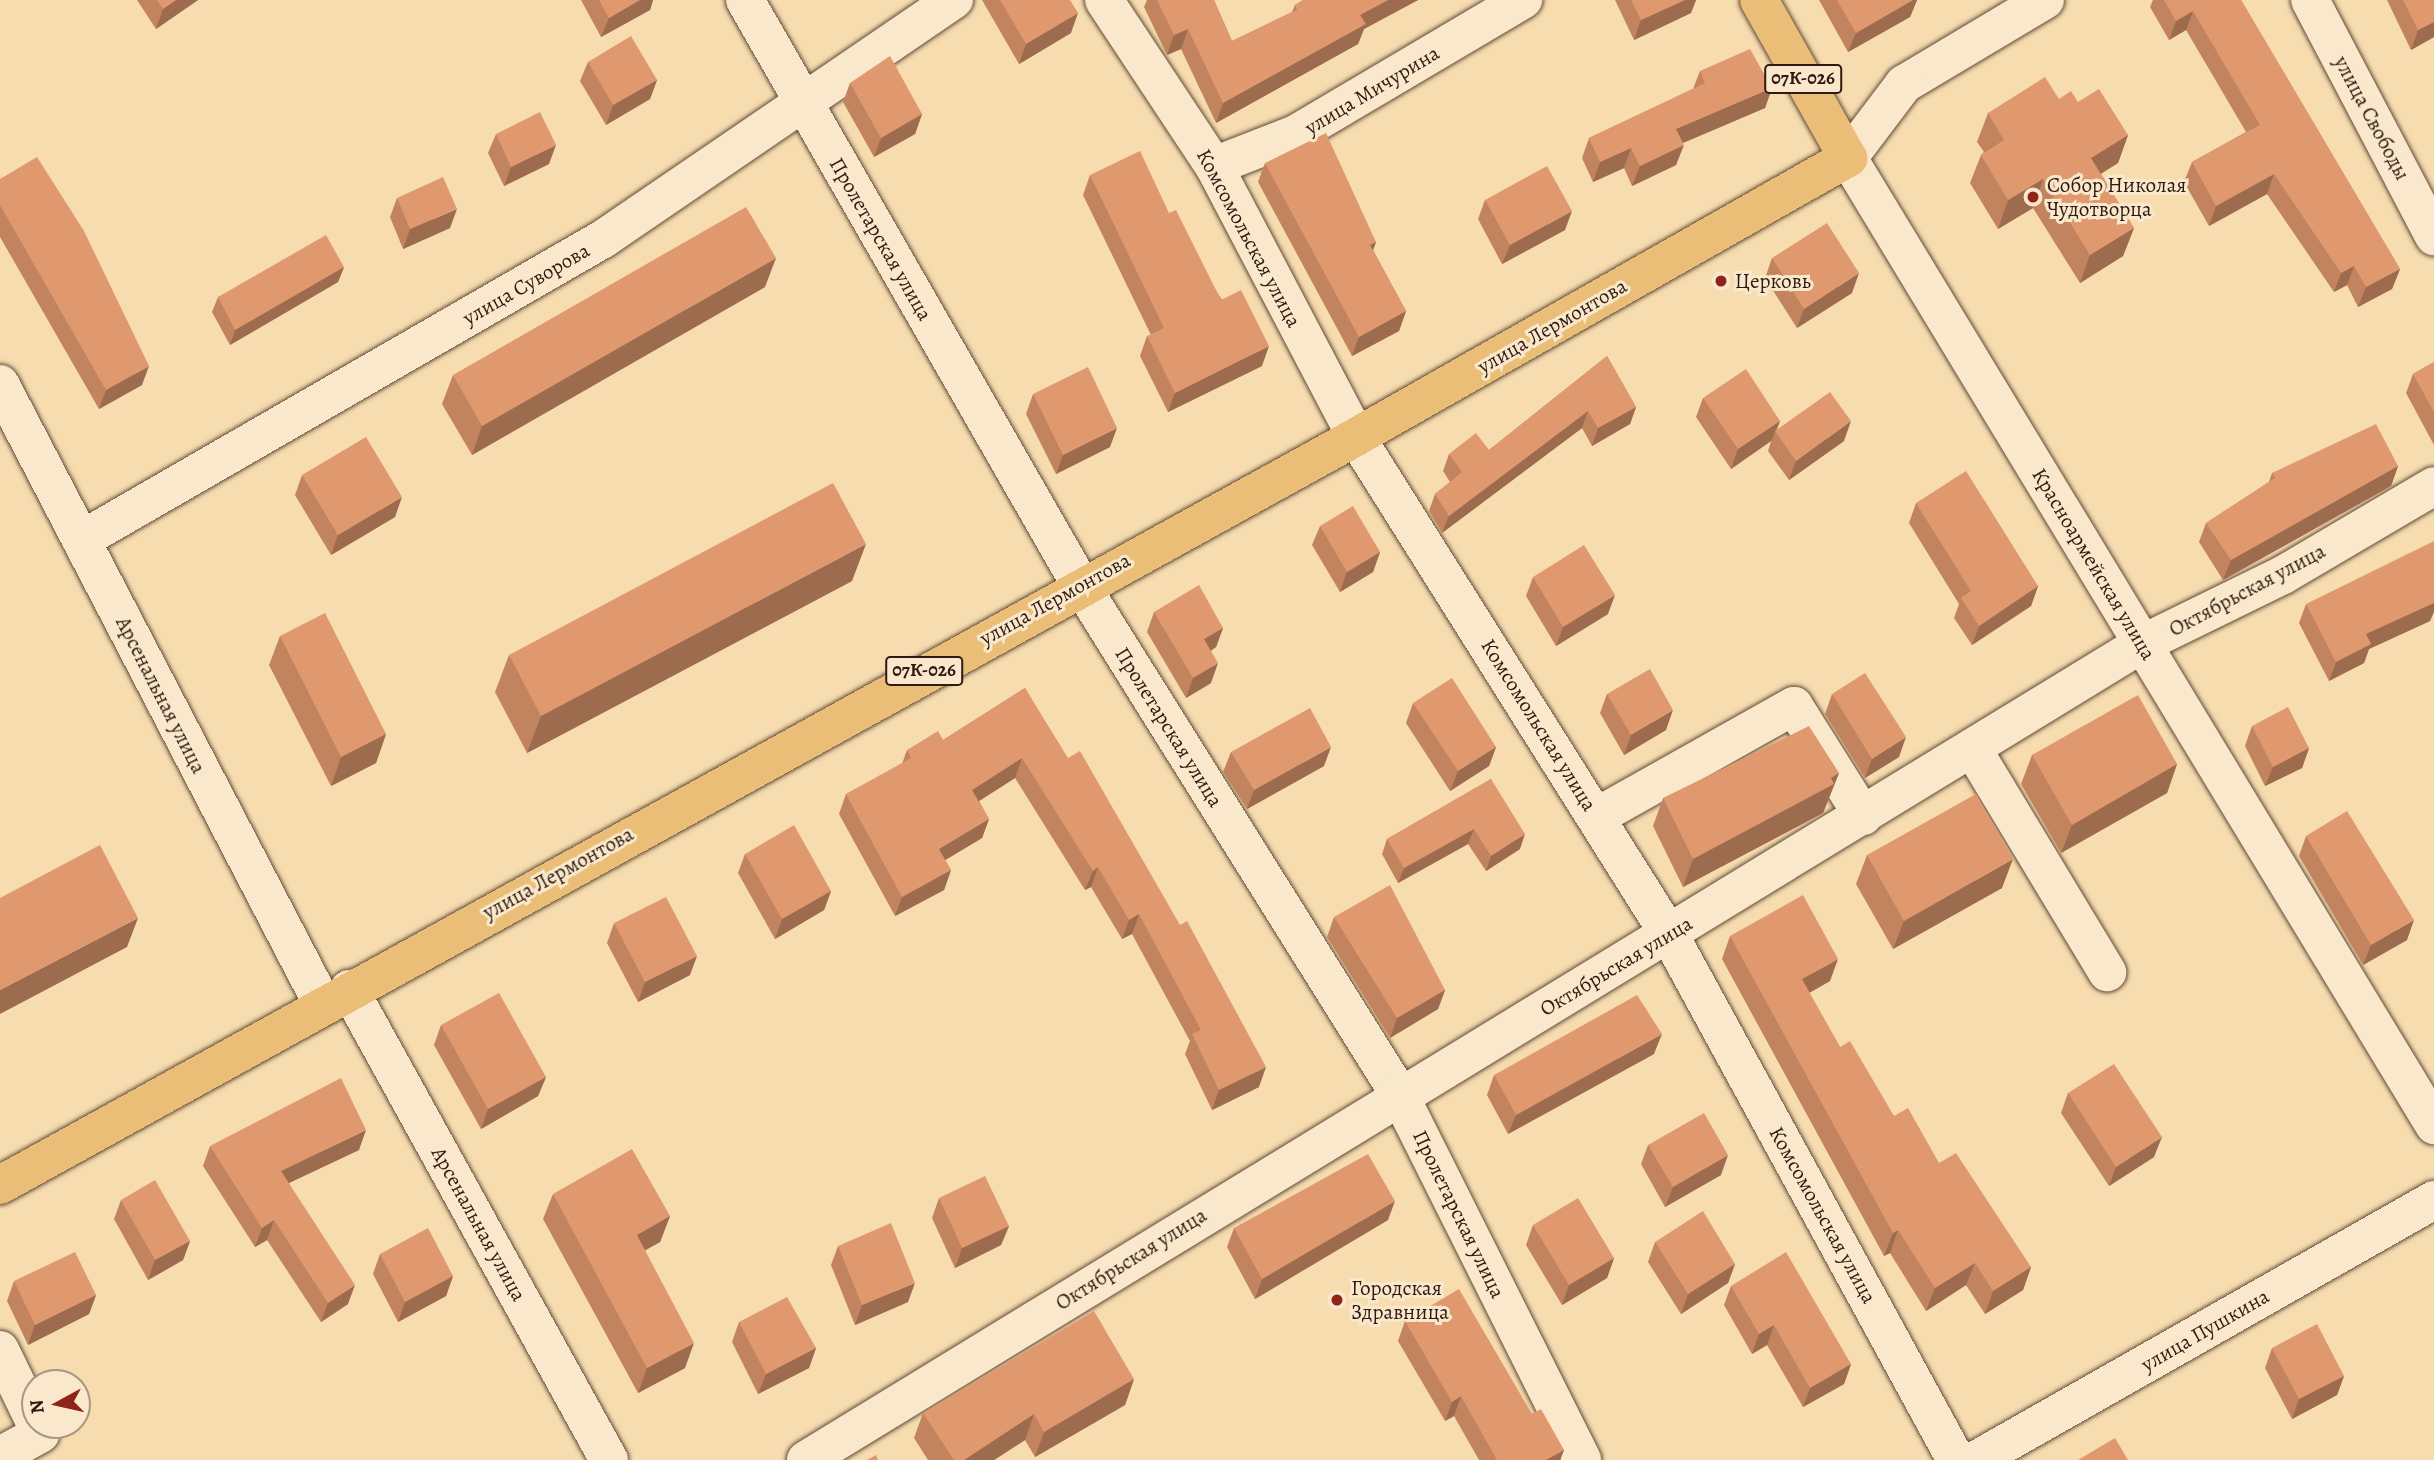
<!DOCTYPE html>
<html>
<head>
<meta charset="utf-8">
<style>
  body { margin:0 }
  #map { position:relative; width:2434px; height:1460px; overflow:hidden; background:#f6dcaf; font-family:Alegreya,serif }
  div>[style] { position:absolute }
  .roads { filter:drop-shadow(0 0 2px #614a38) drop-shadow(0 0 2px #614a38) }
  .minor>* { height:38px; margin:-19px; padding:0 19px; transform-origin:19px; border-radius:19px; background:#f9e8cb }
  .major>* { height:38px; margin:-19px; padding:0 19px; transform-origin:19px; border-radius:19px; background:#ebbe78 }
  .wall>* { inset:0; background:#c1845f }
  .shaded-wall>* { inset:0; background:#9d6b4e }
  .building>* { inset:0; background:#e0996f }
  .dots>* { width:19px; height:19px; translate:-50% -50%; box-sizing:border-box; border:4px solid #f9e8cb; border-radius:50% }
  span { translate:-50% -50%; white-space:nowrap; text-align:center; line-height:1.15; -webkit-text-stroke:6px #f9e8cb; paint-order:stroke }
  .shield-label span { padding:2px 5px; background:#f9e8cb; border:2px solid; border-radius:5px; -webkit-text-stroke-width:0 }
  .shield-label { font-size:19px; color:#2f1a11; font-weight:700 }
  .street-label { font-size:21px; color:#2f1a11 }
  .poi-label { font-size:21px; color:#2f1a11 }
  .left { translate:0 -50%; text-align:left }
  .north { position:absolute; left:21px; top:1369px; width:70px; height:70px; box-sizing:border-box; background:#f9e8cb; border:2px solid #a89681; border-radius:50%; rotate:262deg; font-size:19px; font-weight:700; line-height:28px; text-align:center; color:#2f1a11 }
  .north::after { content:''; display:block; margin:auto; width:24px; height:32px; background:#8f2418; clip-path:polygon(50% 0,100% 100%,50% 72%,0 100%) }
</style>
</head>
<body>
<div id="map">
  <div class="roads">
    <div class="minor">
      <i style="left:745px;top:0;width:673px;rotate:60.16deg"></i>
      <i style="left:1080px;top:584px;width:602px;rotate:57.97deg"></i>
      <i style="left:1399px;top:1094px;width:409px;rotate:63.4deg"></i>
      <i style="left:1104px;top:0;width:199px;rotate:56.5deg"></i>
      <i style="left:1214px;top:166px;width:306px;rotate:62.3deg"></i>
      <i style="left:1356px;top:437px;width:590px;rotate:57.82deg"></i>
      <i style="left:1670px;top:936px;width:597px;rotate:61.37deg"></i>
      <i style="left:2045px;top:0;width:164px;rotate:149.2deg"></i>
      <i style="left:1904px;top:84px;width:93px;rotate:127.1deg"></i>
      <i style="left:1848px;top:158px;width:1131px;rotate:58.78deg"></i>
      <i style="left:2310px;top:0;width:267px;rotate:62.3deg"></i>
      <i style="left:1214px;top:166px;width:88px;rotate:-21.3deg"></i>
      <i style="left:1296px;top:134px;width:264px;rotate:-30.6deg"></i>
      <i style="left:0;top:384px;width:700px;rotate:62.52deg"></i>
      <i style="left:81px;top:540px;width:603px;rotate:-29.97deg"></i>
      <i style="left:603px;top:239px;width:425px;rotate:-34.3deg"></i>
      <i style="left:1972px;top:748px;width:262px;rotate:58.9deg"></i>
      <i style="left:1596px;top:817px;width:227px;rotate:-29.3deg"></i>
      <i style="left:1794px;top:706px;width:130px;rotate:57.9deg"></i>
      <i style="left:349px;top:989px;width:538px;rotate:61.1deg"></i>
      <i style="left:0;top:1350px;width:80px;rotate:64.1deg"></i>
      <i style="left:0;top:1456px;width:46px;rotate:-28.8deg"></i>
      <i style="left:806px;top:1460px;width:1565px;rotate:-31.42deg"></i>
      <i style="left:2142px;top:644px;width:157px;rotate:-26.1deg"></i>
      <i style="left:2283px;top:575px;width:175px;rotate:-30.5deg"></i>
      <i style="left:1976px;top:1460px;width:527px;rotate:-29.58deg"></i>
    </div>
    <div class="major">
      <i style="left:0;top:1185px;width:1549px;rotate:-28.88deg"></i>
      <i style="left:1356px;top:437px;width:566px;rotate:-29.56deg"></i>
      <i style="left:1848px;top:158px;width:181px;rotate:-119.4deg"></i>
    </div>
  </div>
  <div class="wall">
    <i style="clip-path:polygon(137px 0,198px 0,156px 29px)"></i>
    <i style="clip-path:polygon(581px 0,653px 0,650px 10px,601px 37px)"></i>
    <i style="clip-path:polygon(982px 0,1070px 0,1071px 33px,1019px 64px)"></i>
    <i style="clip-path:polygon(1147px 0,1214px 0,1232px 41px,1292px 12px,1295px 5px,1303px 0,1418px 0,1364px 29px,1358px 44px,1216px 123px,1181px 49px,1167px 55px,1144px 7px)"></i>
    <i style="clip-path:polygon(1615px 0,1696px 0,1691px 13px,1634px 40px)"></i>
    <i style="clip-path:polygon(1819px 0,1917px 0,1910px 17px,1848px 52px)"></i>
    <i style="clip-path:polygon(2153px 0,2241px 0,2400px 269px,2392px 289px,2358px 307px,2347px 285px,2334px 292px,2267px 194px,2209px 226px,2184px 182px,2192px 162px,2246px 132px,2186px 30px,2169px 40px,2150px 7px)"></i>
    <i style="clip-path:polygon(2387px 0,2434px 0,2434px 37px,2411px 50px)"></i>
    <i style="clip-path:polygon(588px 62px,657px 80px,650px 99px,606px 125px,580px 81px)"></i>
    <i style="clip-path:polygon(1700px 71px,1772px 88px,1765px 108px,1682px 143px,1676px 165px,1632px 186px,1624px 168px,1593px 182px,1582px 158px,1589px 138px,1693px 89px)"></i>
    <i style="clip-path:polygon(850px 83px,922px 114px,915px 134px,874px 157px,843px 102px)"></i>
    <i style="clip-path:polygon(2059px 99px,2078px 102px,2128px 135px,2118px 163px,2101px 174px,2134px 228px,2123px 256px,2080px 283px,2033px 208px,1998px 229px,1970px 183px,1981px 155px,1984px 152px,1977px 142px,1988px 113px)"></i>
    <i style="clip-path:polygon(496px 134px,549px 164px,504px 186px,488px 153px)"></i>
    <i style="clip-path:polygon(1265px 163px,1376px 242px,1373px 250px,1406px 311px,1399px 331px,1352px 356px,1258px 182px)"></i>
    <i style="clip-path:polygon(1090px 175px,1169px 213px,1262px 366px,1168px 412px,1140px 356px,1147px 336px,1151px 335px,1083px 195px)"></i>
    <i style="clip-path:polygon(0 179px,142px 385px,99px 409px,0 237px)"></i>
    <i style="clip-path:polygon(397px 198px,450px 228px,403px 249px,390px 217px)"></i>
    <i style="clip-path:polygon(1485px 200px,1565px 230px,1502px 264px,1478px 219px)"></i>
    <i style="clip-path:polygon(1772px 258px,1852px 293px,1797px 328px,1765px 278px)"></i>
    <i style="clip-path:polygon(344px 267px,338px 282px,230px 345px,212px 312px,218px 297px)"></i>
    <i style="clip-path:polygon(765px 287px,472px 455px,442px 404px,453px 375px)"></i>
    <i style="clip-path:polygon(1607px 356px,1636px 407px,1630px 424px,1592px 446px,1582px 428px,1442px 533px,1429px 511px,1435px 494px,1450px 482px,1443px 471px,1449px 454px,1489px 450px)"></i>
    <i style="clip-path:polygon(2434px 362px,2434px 445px,2406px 393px,2413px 374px)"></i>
    <i style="clip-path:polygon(1033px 394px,1110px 447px,1056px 474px,1026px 414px)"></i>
    <i style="clip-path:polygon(1703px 398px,1780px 421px,1777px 430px,1844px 441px,1789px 480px,1768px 451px,1771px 441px,1731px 469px,1696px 417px)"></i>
    <i style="clip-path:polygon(2398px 466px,2391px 486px,2223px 580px,2199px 542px,2206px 523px,2269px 482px,2272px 473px)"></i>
    <i style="clip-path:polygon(302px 475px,395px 517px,331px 555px,295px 495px)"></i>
    <i style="clip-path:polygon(1916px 503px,2038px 586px,2031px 606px,1972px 645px,1954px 618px,1959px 604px,1909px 523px)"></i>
    <i style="clip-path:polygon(1320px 526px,1380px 552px,1373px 572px,1340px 592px,1312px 545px)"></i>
    <i style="clip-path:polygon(1533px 577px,1608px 614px,1556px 646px,1526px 596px)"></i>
    <i style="clip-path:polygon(852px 581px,527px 753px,495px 692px,509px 655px)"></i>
    <i style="clip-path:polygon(2306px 604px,2433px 612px,2430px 621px,2369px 649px,2364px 663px,2329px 681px,2299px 623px)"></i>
    <i style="clip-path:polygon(1154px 612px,1223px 628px,1216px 647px,1211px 651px,1211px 683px,1186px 698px,1147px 632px)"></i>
    <i style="clip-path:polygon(280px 636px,386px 734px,376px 763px,331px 786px,269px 665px)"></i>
    <i style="clip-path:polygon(1025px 688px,1259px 1087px,1212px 1110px,1185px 1054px,1190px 1041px,1132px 934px,1122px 939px,1091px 887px,1085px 890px,1015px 778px,979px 801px,989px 819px,982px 838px,945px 860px,951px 870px,944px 890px,895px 916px,839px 814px,846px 794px,902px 764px,907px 750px,943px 740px)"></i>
    <i style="clip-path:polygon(1607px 694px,1666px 730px,1624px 755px,1600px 713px)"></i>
    <i style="clip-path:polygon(1832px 694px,1899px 757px,1865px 778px,1825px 714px)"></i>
    <i style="clip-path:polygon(1413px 703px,1496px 747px,1489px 766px,1450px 791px,1406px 723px)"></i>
    <i style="clip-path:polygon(2252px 726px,2309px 748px,2302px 768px,2265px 786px,2245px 746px)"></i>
    <i style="clip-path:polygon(1231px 752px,1324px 766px,1247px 809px,1223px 772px)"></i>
    <i style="clip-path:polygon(2032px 755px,2177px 764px,2167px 793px,2061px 853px,2021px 784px)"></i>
    <i style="clip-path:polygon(1839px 773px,1823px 813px,1683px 887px,1653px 826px,1663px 798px)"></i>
    <i style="clip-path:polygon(1491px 779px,1520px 849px,1486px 871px,1468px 844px,1398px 883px,1382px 854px,1387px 839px)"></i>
    <i style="clip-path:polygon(2306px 836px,2407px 940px,2363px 965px,2299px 856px)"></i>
    <i style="clip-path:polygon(745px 854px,831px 891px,824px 910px,775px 939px,738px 873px)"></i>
    <i style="clip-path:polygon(1867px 855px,2002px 888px,1893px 949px,1856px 884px)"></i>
    <i style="clip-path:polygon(1334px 917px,1445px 990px,1438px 1009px,1390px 1038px,1327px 937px)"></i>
    <i style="clip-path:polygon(614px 923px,690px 975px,638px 1002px,607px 943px)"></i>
    <i style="clip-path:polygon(1730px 936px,1830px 981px,1809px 993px,1840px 1047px,1894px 1116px,1939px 1163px,2031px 1267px,2023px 1290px,1985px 1314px,1966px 1285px,1926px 1311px,1890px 1253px,1884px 1256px,1722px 959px)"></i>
    <i style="clip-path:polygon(441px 1025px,546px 1077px,538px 1096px,481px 1129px,434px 1045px)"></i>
    <i style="clip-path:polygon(1654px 1054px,1508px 1134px,1487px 1095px,1494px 1075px)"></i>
    <i style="clip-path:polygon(2068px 1093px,2154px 1157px,2109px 1186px,2061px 1113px)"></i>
    <i style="clip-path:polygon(1648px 1145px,1721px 1175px,1665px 1207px,1641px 1164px)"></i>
    <i style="clip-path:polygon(210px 1146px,359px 1150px,289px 1183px,348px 1304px,321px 1322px,267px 1240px,255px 1247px,203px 1166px)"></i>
    <i style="clip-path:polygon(553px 1194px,670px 1216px,660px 1242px,645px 1250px,685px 1368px,638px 1393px,543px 1219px)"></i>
    <i style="clip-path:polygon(939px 1198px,1009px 1226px,1001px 1245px,955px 1268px,932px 1218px)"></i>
    <i style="clip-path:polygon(121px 1200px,190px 1241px,183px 1260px,148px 1280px,114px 1219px)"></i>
    <i style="clip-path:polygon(1388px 1220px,1255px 1299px,1227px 1247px,1234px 1228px)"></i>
    <i style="clip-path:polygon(1533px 1225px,1614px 1258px,1607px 1278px,1562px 1305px,1526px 1245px)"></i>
    <i style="clip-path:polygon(1655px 1242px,1735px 1264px,1728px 1283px,1681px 1314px,1648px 1262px)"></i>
    <i style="clip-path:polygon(838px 1246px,908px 1302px,855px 1325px,831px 1265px)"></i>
    <i style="clip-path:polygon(380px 1254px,453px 1276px,446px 1296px,398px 1322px,373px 1274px)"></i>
    <i style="clip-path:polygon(14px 1281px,96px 1295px,89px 1314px,28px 1345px,7px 1301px)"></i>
    <i style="clip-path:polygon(1731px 1286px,1851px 1364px,1844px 1384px,1803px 1407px,1767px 1345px,1752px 1354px,1724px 1305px)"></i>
    <i style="clip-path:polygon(1405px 1321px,1532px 1414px,1564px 1450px,1560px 1460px,1479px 1460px,1454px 1416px,1445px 1421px,1398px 1341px)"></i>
    <i style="clip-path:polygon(739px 1322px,816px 1348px,809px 1368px,758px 1394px,732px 1342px)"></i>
    <i style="clip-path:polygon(2272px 1348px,2344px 1376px,2337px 1395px,2292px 1419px,2265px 1368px)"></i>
    <i style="clip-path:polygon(1134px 1379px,1125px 1405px,1035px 1457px,1025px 1440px,994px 1460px,928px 1460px,914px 1438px,923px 1413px)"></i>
  </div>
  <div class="shaded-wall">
    <i style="clip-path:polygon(176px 0,198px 0,156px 29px,163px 9px)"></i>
    <i style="clip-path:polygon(640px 0,653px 0,650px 10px,601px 37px,609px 18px)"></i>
    <i style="clip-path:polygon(1388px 0,1418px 0,1364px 29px,1358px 44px,1216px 123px,1223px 103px,1360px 15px)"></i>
    <i style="clip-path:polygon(1685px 0,1696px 0,1691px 13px,1634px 40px,1641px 20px)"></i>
    <i style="clip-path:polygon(1913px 0,1917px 0,1910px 17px,1848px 52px,1856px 33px)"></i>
    <i style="clip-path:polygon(2193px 11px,2186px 30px,2169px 40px,2176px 21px)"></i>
    <i style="clip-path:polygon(1078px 13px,1071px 33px,1019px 64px,1026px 44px)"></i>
    <i style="clip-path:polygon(2434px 22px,2434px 37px,2411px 50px,2418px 30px)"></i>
    <i style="clip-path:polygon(1188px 29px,1181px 49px,1167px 55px,1174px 35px)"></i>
    <i style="clip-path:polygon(657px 80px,650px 99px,606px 125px,613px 105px)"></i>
    <i style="clip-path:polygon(1772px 88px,1765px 108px,1669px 149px,1676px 129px)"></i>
    <i style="clip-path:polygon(922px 114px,915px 134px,874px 157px,881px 138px)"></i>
    <i style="clip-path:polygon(2128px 135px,2118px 163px,2080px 186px,2091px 158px)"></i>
    <i style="clip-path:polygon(556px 145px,549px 164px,504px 186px,511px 167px)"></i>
    <i style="clip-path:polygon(1684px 145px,1676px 165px,1632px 186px,1640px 166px)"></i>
    <i style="clip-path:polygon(1631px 148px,1624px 168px,1593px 182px,1600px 162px)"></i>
    <i style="clip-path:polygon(2274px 174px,2267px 194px,2209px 226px,2216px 206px)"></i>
    <i style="clip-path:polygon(2043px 179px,2033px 208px,1998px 229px,2008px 200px)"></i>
    <i style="clip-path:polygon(457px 209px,450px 228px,403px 249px,410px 229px)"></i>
    <i style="clip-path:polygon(1572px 211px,1565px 230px,1502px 264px,1510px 245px)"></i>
    <i style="clip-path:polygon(2134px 228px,2123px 256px,2080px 283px,2090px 255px)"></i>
    <i style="clip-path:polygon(1376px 242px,1369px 261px,1370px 245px)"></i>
    <i style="clip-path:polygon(776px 258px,765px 287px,472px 455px,482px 426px)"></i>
    <i style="clip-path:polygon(2354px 266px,2347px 285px,2334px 292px,2341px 273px)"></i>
    <i style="clip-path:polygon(344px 267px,338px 282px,230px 345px,235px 330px)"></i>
    <i style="clip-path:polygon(2400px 269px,2392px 289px,2358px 307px,2366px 287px)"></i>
    <i style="clip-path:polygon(1859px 273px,1852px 293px,1797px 328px,1804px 309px)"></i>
    <i style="clip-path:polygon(1406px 311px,1399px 331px,1352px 356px,1359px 337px)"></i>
    <i style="clip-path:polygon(1269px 346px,1262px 366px,1168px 412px,1175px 393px)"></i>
    <i style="clip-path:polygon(149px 366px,142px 385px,99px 409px,106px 390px)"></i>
    <i style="clip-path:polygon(1636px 407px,1630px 424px,1592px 446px,1598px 428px)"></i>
    <i style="clip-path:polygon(1588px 411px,1582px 428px,1442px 533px,1449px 516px)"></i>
    <i style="clip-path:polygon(1780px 421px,1771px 441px,1731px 469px,1738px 449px)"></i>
    <i style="clip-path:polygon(1851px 421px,1844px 441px,1789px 480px,1796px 461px)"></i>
    <i style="clip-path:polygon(1117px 428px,1110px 447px,1056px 474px,1063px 455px)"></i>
    <i style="clip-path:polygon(2398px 466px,2391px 486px,2223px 580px,2231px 560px)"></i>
    <i style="clip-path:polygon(402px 497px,395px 517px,331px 555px,338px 535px)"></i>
    <i style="clip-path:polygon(866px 544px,852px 581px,527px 753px,541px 716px)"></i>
    <i style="clip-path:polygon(1380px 552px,1373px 572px,1340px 592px,1347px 572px)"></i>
    <i style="clip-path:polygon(2038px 586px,2031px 606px,1972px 645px,1979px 626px)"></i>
    <i style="clip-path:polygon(1615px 595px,1608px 614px,1556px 646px,1563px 627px)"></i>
    <i style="clip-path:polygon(2434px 598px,2434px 612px,2430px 621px,2369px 649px,2364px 663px,2329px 681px,2336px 662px,2366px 634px)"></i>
    <i style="clip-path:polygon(1223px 628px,1216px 647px,1197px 659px,1204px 639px)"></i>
    <i style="clip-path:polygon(1218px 663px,1211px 683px,1186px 698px,1193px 678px)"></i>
    <i style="clip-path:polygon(1673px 710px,1666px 730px,1624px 755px,1631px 735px)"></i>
    <i style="clip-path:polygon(386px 734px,376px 763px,331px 786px,341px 757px)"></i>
    <i style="clip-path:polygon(1906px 737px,1899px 757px,1865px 778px,1872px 759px)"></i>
    <i style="clip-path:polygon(1331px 747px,1324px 766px,1247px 809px,1254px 790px)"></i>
    <i style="clip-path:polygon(1496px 747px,1489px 766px,1450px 791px,1458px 771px)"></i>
    <i style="clip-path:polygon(2309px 748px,2302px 768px,2265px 786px,2273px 767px)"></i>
    <i style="clip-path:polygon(1022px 758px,1015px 778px,965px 810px,972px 790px)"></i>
    <i style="clip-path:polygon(2177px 764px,2167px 793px,2061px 853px,2072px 825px)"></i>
    <i style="clip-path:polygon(1839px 773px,1823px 813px,1683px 887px,1693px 859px)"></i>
    <i style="clip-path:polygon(989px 819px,982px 838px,932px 868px,939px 849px)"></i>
    <i style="clip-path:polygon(1474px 829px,1468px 844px,1398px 883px,1404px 868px)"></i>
    <i style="clip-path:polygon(1525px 834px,1520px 849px,1486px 871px,1491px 856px)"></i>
    <i style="clip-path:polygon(2013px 859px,2002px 888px,1893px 949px,1904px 921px)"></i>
    <i style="clip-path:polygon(1098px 867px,1091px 887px,1085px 890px,1093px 871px)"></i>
    <i style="clip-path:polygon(951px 870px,944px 890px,895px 916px,902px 897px)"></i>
    <i style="clip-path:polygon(831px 891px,824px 910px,775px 939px,782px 919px)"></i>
    <i style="clip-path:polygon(1139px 914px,1132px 934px,1122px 939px,1129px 920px)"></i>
    <i style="clip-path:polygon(138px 918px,127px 947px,0 1014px,0 990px)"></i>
    <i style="clip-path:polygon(2414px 920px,2407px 940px,2363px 965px,2371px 945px)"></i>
    <i style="clip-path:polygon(697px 956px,690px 975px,638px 1002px,645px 982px)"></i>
    <i style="clip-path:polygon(1838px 959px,1830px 981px,1793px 1002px,1802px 979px)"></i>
    <i style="clip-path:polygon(1445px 990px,1438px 1009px,1390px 1038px,1397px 1018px)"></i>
    <i style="clip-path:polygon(1662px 1034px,1654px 1054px,1508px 1134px,1516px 1115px)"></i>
    <i style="clip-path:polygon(1266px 1067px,1259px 1087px,1212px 1110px,1219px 1090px)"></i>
    <i style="clip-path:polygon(546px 1077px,538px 1096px,481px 1129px,488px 1109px)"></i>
    <i style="clip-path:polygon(366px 1130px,359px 1150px,274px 1190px,281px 1171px)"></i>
    <i style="clip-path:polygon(2162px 1137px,2154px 1157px,2109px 1186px,2116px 1167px)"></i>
    <i style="clip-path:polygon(1728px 1155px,1721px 1175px,1665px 1207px,1673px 1187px)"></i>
    <i style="clip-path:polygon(1395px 1201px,1388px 1220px,1255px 1299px,1262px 1279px)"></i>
    <i style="clip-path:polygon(670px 1216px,660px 1242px,628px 1260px,637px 1235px)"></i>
    <i style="clip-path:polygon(274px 1220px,267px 1240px,255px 1247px,262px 1228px)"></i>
    <i style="clip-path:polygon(1009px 1226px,1001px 1245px,955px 1268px,962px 1248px)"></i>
    <i style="clip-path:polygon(1898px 1230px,1890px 1253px,1884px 1256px,1893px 1233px)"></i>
    <i style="clip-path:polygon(190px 1241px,183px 1260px,148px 1280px,155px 1260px)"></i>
    <i style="clip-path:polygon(1614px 1258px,1607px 1278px,1562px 1305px,1569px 1285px)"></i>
    <i style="clip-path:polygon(1975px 1263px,1966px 1285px,1926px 1311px,1935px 1288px)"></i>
    <i style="clip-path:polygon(1735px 1264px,1728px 1283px,1681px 1314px,1688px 1294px)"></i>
    <i style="clip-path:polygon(2031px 1267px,2023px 1290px,1985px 1314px,1993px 1291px)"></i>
    <i style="clip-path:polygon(453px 1276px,446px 1296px,398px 1322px,405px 1302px)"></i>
    <i style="clip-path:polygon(915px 1283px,908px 1302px,855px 1325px,862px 1305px)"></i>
    <i style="clip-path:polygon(355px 1285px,348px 1304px,321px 1322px,328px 1303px)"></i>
    <i style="clip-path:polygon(96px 1295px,89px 1314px,28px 1345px,35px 1325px)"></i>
    <i style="clip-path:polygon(1774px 1325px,1767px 1345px,1752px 1354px,1759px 1334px)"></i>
    <i style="clip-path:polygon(694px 1343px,685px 1368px,638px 1393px,647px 1368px)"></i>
    <i style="clip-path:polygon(816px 1348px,809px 1368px,758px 1394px,766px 1374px)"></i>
    <i style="clip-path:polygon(1851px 1364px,1844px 1384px,1803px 1407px,1810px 1388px)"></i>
    <i style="clip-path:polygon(2344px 1376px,2337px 1395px,2292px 1419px,2299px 1399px)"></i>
    <i style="clip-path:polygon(1134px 1379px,1125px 1405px,1035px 1457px,1044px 1432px)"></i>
    <i style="clip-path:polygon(1461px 1396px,1454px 1416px,1445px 1421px,1452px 1402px)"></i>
    <i style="clip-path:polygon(1034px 1414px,1025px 1440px,994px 1460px,964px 1460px)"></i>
    <i style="clip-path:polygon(1564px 1450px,1560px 1460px,1546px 1460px)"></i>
  </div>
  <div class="building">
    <i style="clip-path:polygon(157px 0,176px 0,163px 9px)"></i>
    <i style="clip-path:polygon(599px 0,640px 0,609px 18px)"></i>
    <i style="clip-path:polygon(1000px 0,1070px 0,1078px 13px,1026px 44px)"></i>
    <i style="clip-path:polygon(1157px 0,1214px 0,1232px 41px,1297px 10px,1295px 5px,1303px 0,1388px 0,1360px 15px,1366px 24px,1223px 103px,1188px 29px,1174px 35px)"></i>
    <i style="clip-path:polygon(1631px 0,1685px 0,1641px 20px)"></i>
    <i style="clip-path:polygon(1837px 0,1913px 0,1856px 33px)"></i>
    <i style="clip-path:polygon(2164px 0,2241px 0,2400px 269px,2366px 287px,2354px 266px,2341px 273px,2274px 174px,2216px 206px,2192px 162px,2260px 125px,2193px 11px,2176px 21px)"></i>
    <i style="clip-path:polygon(2403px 0,2434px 0,2434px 22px,2418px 30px)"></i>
    <i style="clip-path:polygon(631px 36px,657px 80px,613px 105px,588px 62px)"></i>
    <i style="clip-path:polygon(1750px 49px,1772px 88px,1676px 129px,1684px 145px,1640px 166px,1631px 148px,1600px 162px,1589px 138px,1705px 83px,1700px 71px)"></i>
    <i style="clip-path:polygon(890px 56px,922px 114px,881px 138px,850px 83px)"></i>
    <i style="clip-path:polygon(2045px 77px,2059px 99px,2071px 91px,2078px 102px,2099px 89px,2128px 135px,2091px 158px,2134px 228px,2090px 255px,2043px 179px,2008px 200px,1981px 155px,2004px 140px,1988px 113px)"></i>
    <i style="clip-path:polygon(540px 112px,556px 145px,511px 167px,496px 134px)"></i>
    <i style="clip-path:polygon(1326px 133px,1376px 242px,1370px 245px,1406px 311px,1359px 337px,1265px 163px)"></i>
    <i style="clip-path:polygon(1140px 151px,1169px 213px,1176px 210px,1221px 300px,1241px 290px,1269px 346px,1175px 393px,1147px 336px,1164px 328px,1090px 175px)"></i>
    <i style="clip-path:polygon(37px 157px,84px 231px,149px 366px,106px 390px,0 205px,0 179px)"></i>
    <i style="clip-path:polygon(1547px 166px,1572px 211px,1510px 245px,1485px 200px)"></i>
    <i style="clip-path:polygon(443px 177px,457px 209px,410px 229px,397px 198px)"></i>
    <i style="clip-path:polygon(746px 207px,776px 258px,482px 426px,453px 375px)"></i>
    <i style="clip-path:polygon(1827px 223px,1859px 273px,1804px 309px,1772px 258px)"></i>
    <i style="clip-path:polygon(326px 235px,344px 267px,235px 330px,218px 297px)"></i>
    <i style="clip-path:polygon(1607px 356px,1636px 407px,1598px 428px,1588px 411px,1449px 516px,1435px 494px,1462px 472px,1449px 454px,1476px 433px,1489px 450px)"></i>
    <i style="clip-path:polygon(2434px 362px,2434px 412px,2413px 374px)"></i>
    <i style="clip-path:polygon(1088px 367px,1117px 428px,1063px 455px,1033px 394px)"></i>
    <i style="clip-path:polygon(1746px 369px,1780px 421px,1738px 449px,1703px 398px)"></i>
    <i style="clip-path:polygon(1830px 392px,1851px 421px,1796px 461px,1775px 431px)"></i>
    <i style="clip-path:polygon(2376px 424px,2398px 466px,2231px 560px,2206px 523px,2275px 478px,2272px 473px)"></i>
    <i style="clip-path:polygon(366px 437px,402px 497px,338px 535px,302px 475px)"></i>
    <i style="clip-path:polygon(1966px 471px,2038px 586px,1979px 626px,1961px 598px,1971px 591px,1916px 503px)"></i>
    <i style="clip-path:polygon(833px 483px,866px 544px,541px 716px,509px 655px)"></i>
    <i style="clip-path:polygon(1353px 506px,1380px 552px,1347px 572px,1320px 526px)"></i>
    <i style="clip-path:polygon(2434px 541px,2434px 603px,2366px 634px,2371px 644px,2336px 662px,2306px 604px)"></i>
    <i style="clip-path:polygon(1584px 545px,1615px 595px,1563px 627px,1533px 577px)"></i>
    <i style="clip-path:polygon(1199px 585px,1223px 628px,1204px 639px,1218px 663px,1193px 678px,1154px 612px)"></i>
    <i style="clip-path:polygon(325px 613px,386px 734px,341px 757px,280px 636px)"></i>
    <i style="clip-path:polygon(1650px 669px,1673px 710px,1631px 735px,1607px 694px)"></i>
    <i style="clip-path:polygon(1865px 673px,1906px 737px,1872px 759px,1832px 694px)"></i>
    <i style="clip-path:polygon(1452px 678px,1496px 747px,1458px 771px,1413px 703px)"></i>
    <i style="clip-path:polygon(1025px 688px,1068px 758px,1080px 751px,1180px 925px,1187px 921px,1266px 1067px,1219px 1090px,1192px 1034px,1201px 1030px,1139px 914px,1129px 920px,1098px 867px,1093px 871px,1022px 758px,972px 790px,989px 819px,939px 849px,951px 870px,902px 897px,846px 794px,911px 758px,907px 750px,938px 731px,943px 740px)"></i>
    <i style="clip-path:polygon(2138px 695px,2177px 764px,2072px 825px,2032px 755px)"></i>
    <i style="clip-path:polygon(2288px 707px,2309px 748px,2273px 767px,2252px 726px)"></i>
    <i style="clip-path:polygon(1310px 708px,1331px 747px,1254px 790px,1231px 752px)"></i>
    <i style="clip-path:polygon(1809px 726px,1839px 773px,1831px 778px,1834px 784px,1693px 859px,1663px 798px)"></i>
    <i style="clip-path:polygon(1491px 779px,1525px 834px,1491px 856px,1474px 829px,1404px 868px,1387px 839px)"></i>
    <i style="clip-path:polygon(1976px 794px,2013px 859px,1904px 921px,1867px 855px)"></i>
    <i style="clip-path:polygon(2347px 811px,2414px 920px,2371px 945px,2306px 836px)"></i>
    <i style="clip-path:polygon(794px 825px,831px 891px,782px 919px,745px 854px)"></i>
    <i style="clip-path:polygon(100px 845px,138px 918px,0 990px,0 898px)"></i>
    <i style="clip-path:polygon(1390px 885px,1445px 990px,1397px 1018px,1334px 917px)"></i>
    <i style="clip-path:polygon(1803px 895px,1838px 959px,1802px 979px,1840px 1047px,1850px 1041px,1894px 1116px,1908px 1108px,1939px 1163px,1956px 1153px,2031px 1267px,1993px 1291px,1975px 1263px,1935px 1288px,1898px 1230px,1893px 1233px,1730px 936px)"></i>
    <i style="clip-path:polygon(666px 897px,697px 956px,645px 982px,614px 923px)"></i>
    <i style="clip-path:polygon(499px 993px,546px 1077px,488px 1109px,441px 1025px)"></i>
    <i style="clip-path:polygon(1637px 995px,1662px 1034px,1516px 1115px,1494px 1075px)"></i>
    <i style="clip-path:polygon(2114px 1064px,2162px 1137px,2116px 1167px,2068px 1093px)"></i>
    <i style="clip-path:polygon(341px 1078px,366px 1130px,281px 1171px,355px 1285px,328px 1303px,274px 1220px,262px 1228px,210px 1146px)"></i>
    <i style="clip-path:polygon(1704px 1113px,1728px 1155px,1673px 1187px,1648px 1145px)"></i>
    <i style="clip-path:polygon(632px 1149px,670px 1216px,637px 1235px,694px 1343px,647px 1368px,553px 1194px)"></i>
    <i style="clip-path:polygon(1368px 1154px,1395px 1201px,1262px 1279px,1234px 1228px)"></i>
    <i style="clip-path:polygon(985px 1176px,1009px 1226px,962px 1248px,939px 1198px)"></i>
    <i style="clip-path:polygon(155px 1180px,190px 1241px,155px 1260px,121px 1200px)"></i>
    <i style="clip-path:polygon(1578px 1198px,1614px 1258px,1569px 1285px,1533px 1225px)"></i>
    <i style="clip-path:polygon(1703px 1211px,1735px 1264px,1688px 1294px,1655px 1242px)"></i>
    <i style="clip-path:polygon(891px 1223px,915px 1283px,862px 1305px,838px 1246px)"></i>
    <i style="clip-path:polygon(428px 1228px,453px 1276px,405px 1302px,380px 1254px)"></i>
    <i style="clip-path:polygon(75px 1252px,96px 1295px,35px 1325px,14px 1281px)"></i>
    <i style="clip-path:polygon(1786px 1252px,1851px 1364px,1810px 1388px,1774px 1325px,1759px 1334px,1731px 1286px)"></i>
    <i style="clip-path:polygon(1459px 1289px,1532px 1414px,1541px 1409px,1564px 1450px,1546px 1460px,1497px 1460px,1461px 1396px,1452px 1402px,1405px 1321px)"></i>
    <i style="clip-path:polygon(787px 1297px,816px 1348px,766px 1374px,739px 1322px)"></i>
    <i style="clip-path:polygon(1094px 1311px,1134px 1379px,1044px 1432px,1034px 1414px,964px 1460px,954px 1460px,923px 1413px)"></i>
    <i style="clip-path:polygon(2317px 1324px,2344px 1376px,2299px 1399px,2272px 1348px)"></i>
    <i style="clip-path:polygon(2115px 1438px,2128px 1460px,2078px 1460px)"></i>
    <i style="clip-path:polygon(876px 1455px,878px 1460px,867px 1460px)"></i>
  </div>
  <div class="dots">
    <i style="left:2033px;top:197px;background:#8f2418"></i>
    <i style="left:1721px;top:281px;background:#8f2418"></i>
    <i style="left:1337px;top:1300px;background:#8f2418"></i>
  </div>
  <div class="shield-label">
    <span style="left:1803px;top:79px">07К-026</span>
    <span style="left:924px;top:671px">07К-026</span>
  </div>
  <div class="street-label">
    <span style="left:1372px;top:90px;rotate:-31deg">улица Мичурина</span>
    <span style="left:2372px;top:118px;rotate:62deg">улица Свободы</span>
    <span style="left:1249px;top:238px;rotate:62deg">Комсомольская улица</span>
    <span style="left:881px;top:239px;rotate:60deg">Пролетарская улица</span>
    <span style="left:526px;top:284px;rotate:-30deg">улица Суворова</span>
    <span style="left:1552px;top:326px;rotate:-30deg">улица Лермонтова</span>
    <span style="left:2094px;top:564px;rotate:59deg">Красноармейская улица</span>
    <span style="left:2247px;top:590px;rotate:-28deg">Октябрьская улица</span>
    <span style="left:1055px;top:599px;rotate:-29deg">улица Лермонтова</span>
    <span style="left:161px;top:695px;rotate:63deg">Арсенальная улица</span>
    <span style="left:1539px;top:725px;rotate:58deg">Комсомольская улица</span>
    <span style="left:1169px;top:727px;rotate:58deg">Пролетарская улица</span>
    <span style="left:558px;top:873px;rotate:-29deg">улица Лермонтова</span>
    <span style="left:1616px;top:966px;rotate:-31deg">Октябрьская улица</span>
    <span style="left:1459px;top:1214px;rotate:64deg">Пролетарская улица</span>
    <span style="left:1823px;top:1215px;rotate:61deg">Комсомольская улица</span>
    <span style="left:479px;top:1224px;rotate:61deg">Арсенальная улица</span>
    <span style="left:1131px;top:1259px;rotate:-32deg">Октябрьская улица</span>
    <span style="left:2205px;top:1330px;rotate:-30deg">улица Пушкина</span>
  </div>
  <div class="poi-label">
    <span class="left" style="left:2047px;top:197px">Собор Николая<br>Чудотворца</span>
    <span class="left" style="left:1735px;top:281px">Церковь</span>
    <span class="left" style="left:1351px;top:1300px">Городская<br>Здравница</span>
  </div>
  <div class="north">N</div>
</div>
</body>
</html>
